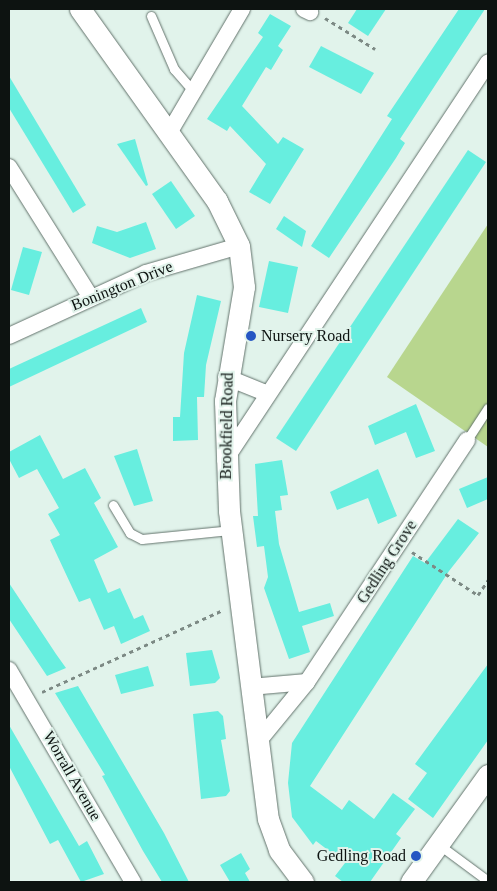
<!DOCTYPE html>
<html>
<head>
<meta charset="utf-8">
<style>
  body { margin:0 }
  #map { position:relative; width:497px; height:891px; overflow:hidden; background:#e1f3eb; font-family:"Times New Roman",serif }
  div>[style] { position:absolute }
  .green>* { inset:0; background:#b8d68e }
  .building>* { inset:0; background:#67eedf }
  .path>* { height:3px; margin-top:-1.5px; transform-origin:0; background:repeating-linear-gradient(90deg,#7c8984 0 4px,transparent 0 8px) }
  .roads { filter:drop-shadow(0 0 1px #63736c) drop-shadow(0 0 1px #63736c) }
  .service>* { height:9px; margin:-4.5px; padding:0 4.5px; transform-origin:4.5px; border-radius:4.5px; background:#fff }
  .minor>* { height:16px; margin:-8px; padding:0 8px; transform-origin:8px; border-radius:8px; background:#fff }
  .tertiary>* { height:21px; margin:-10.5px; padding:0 10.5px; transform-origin:10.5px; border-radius:10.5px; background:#fff }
  .dots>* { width:14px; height:14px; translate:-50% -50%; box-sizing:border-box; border:2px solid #e1f3eb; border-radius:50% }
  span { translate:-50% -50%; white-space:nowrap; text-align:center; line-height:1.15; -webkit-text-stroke:4px #e1f3eb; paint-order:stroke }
  .street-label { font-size:16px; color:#0d1311 }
  .poi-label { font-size:16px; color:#0d1311 }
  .left { translate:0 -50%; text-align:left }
  .right { translate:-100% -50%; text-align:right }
  .frame { position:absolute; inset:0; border:10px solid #0d1311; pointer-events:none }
</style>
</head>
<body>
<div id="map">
  <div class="green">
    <i style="clip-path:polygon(488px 224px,488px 447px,387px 377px)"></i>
  </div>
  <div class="building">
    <i style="clip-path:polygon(357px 9px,386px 9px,368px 36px,348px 23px)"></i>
    <i style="clip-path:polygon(459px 9px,485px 9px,400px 139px,405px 143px,396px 158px,329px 258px,311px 246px,392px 119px,387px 116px)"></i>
    <i style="clip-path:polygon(270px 14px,291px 26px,278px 46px,283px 50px,271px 70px,266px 67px,242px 106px,278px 144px,283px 137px,304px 149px,270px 204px,249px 192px,266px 164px,230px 126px,227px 131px,207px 119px,263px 37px,258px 33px)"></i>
    <i style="clip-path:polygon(321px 46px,374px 73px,361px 94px,309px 67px)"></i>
    <i style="clip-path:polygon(9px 76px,86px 205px,73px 213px,9px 108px)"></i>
    <i style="clip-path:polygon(135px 139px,148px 185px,146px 186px,117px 144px)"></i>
    <i style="clip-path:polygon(468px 150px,486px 162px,296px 451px,276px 438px)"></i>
    <i style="clip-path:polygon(171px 181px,195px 216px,176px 229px,152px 194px)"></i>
    <i style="clip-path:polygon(284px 216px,306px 231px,302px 247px,276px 229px)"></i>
    <i style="clip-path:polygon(146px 222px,156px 249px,130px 258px,92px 243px,97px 226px,117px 232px)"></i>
    <i style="clip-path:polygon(23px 247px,42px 252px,29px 295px,11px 290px)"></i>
    <i style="clip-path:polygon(269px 261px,298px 267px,288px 313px,259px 307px)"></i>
    <i style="clip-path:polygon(197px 295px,221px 301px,206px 365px,204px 397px,197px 397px,198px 440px,173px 441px,173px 417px,180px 417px,184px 353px)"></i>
    <i style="clip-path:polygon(141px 308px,147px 322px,9px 387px,9px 369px)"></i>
    <i style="clip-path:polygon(416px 404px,435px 451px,416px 458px,406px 432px,375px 445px,368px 426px)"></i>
    <i style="clip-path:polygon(40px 435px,63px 479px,85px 468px,101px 498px,94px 503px,118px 547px,94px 560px,108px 593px,120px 588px,134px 619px,143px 615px,150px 631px,121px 644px,114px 626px,104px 630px,90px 598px,79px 602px,50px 540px,60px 535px,48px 514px,59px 508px,37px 469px,19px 478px,9px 459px,9px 452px)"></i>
    <i style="clip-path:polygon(137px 449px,153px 501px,134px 506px,114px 456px)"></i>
    <i style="clip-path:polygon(282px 460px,288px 495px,280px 496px,282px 510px,275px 511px,279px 544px,299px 612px,330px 603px,334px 616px,302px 626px,310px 652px,289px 659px,264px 588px,268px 577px,264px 546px,257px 547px,253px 516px,258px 516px,255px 464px)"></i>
    <i style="clip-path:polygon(378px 469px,397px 516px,378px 524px,368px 498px,337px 510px,330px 492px)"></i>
    <i style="clip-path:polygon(488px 477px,488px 499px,467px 508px,459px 489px)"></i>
    <i style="clip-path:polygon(458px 519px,479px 533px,449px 571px,310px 786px,342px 810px,349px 800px,374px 819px,393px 793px,415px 809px,396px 834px,401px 838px,370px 882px,343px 882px,335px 876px,345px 863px,316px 841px,313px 845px,292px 817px,288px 783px,292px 743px,413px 556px,425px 563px)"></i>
    <i style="clip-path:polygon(9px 583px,56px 654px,66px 668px,47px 676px,9px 619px)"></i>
    <i style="clip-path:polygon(212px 650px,220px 678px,215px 683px,190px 686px,186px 653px)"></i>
    <i style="clip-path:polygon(488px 664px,488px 740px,433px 818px,408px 799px,427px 773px,415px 764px)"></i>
    <i style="clip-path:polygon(148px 666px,154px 686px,121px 694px,115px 675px)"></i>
    <i style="clip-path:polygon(78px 686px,164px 833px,189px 882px,162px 882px,143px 851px,102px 776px,105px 775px,55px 693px)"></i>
    <i style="clip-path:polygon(218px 711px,223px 716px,226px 739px,221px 740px,230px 791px,226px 796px,201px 799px,193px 714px)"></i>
    <i style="clip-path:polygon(9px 725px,79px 846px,87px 841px,104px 874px,81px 882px,58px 840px,50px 844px,9px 766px)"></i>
    <i style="clip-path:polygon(241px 853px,250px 869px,245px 873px,250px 882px,230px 882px,220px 865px)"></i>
  </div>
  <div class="path">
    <i style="left:325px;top:18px;width:59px;rotate:31.8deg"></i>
    <i style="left:412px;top:552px;width:79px;rotate:33.1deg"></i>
    <i style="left:478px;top:595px;width:18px;rotate:-56deg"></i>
    <i style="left:42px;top:692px;width:199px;rotate:-24.4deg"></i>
  </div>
  <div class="roads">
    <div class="service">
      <i style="left:151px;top:16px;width:58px;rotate:66.5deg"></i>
      <i style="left:174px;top:69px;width:29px;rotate:49deg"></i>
      <i style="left:467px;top:440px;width:38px;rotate:-57deg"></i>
      <i style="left:113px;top:505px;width:33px;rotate:59deg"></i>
      <i style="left:130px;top:533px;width:13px;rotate:27deg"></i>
      <i style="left:142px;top:539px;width:88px;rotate:-5.8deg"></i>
      <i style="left:438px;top:844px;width:62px;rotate:36.5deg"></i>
    </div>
    <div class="minor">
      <i style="left:304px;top:9px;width:7px;rotate:27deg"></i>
      <i style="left:169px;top:133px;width:144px;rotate:-59.5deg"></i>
      <i style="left:9px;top:167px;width:152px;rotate:57.9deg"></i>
      <i style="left:9px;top:336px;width:151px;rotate:-24.7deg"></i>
      <i style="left:146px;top:273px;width:97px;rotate:-16.2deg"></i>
      <i style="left:226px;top:377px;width:45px;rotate:22deg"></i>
      <i style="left:225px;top:460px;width:477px;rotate:-56.5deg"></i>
      <i style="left:9px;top:670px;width:246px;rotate:59.7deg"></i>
      <i style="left:250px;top:687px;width:57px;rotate:-5deg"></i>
      <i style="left:257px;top:743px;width:79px;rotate:-50.7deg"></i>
      <i style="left:307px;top:682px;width:290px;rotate:-56.5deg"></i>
    </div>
    <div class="tertiary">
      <i style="left:80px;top:9px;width:236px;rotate:54.5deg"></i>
      <i style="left:217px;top:201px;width:50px;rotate:63.9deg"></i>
      <i style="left:239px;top:246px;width:41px;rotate:83deg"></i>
      <i style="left:244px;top:287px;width:116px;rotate:99.5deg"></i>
      <i style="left:225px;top:401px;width:110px;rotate:87.9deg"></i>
      <i style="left:229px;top:511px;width:310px;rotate:82.8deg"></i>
      <i style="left:268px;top:819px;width:33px;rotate:70deg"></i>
      <i style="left:279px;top:850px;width:40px;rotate:53deg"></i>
      <i style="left:411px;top:882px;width:132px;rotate:-54.3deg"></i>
    </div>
  </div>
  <div class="dots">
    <i style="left:251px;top:336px;background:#2556c3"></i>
    <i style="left:416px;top:856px;background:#2556c3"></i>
  </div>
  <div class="street-label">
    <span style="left:122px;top:286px;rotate:-22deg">Bonington Drive</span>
    <span style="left:227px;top:426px;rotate:-89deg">Brookfield Road</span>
    <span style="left:387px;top:562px;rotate:-57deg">Gedling Grove</span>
    <span style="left:72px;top:776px;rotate:60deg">Worrall Avenue</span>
  </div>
  <div class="poi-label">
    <span class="left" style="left:261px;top:336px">Nursery Road</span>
    <span class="right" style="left:406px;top:856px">Gedling Road</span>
  </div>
  <div class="frame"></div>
</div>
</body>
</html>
